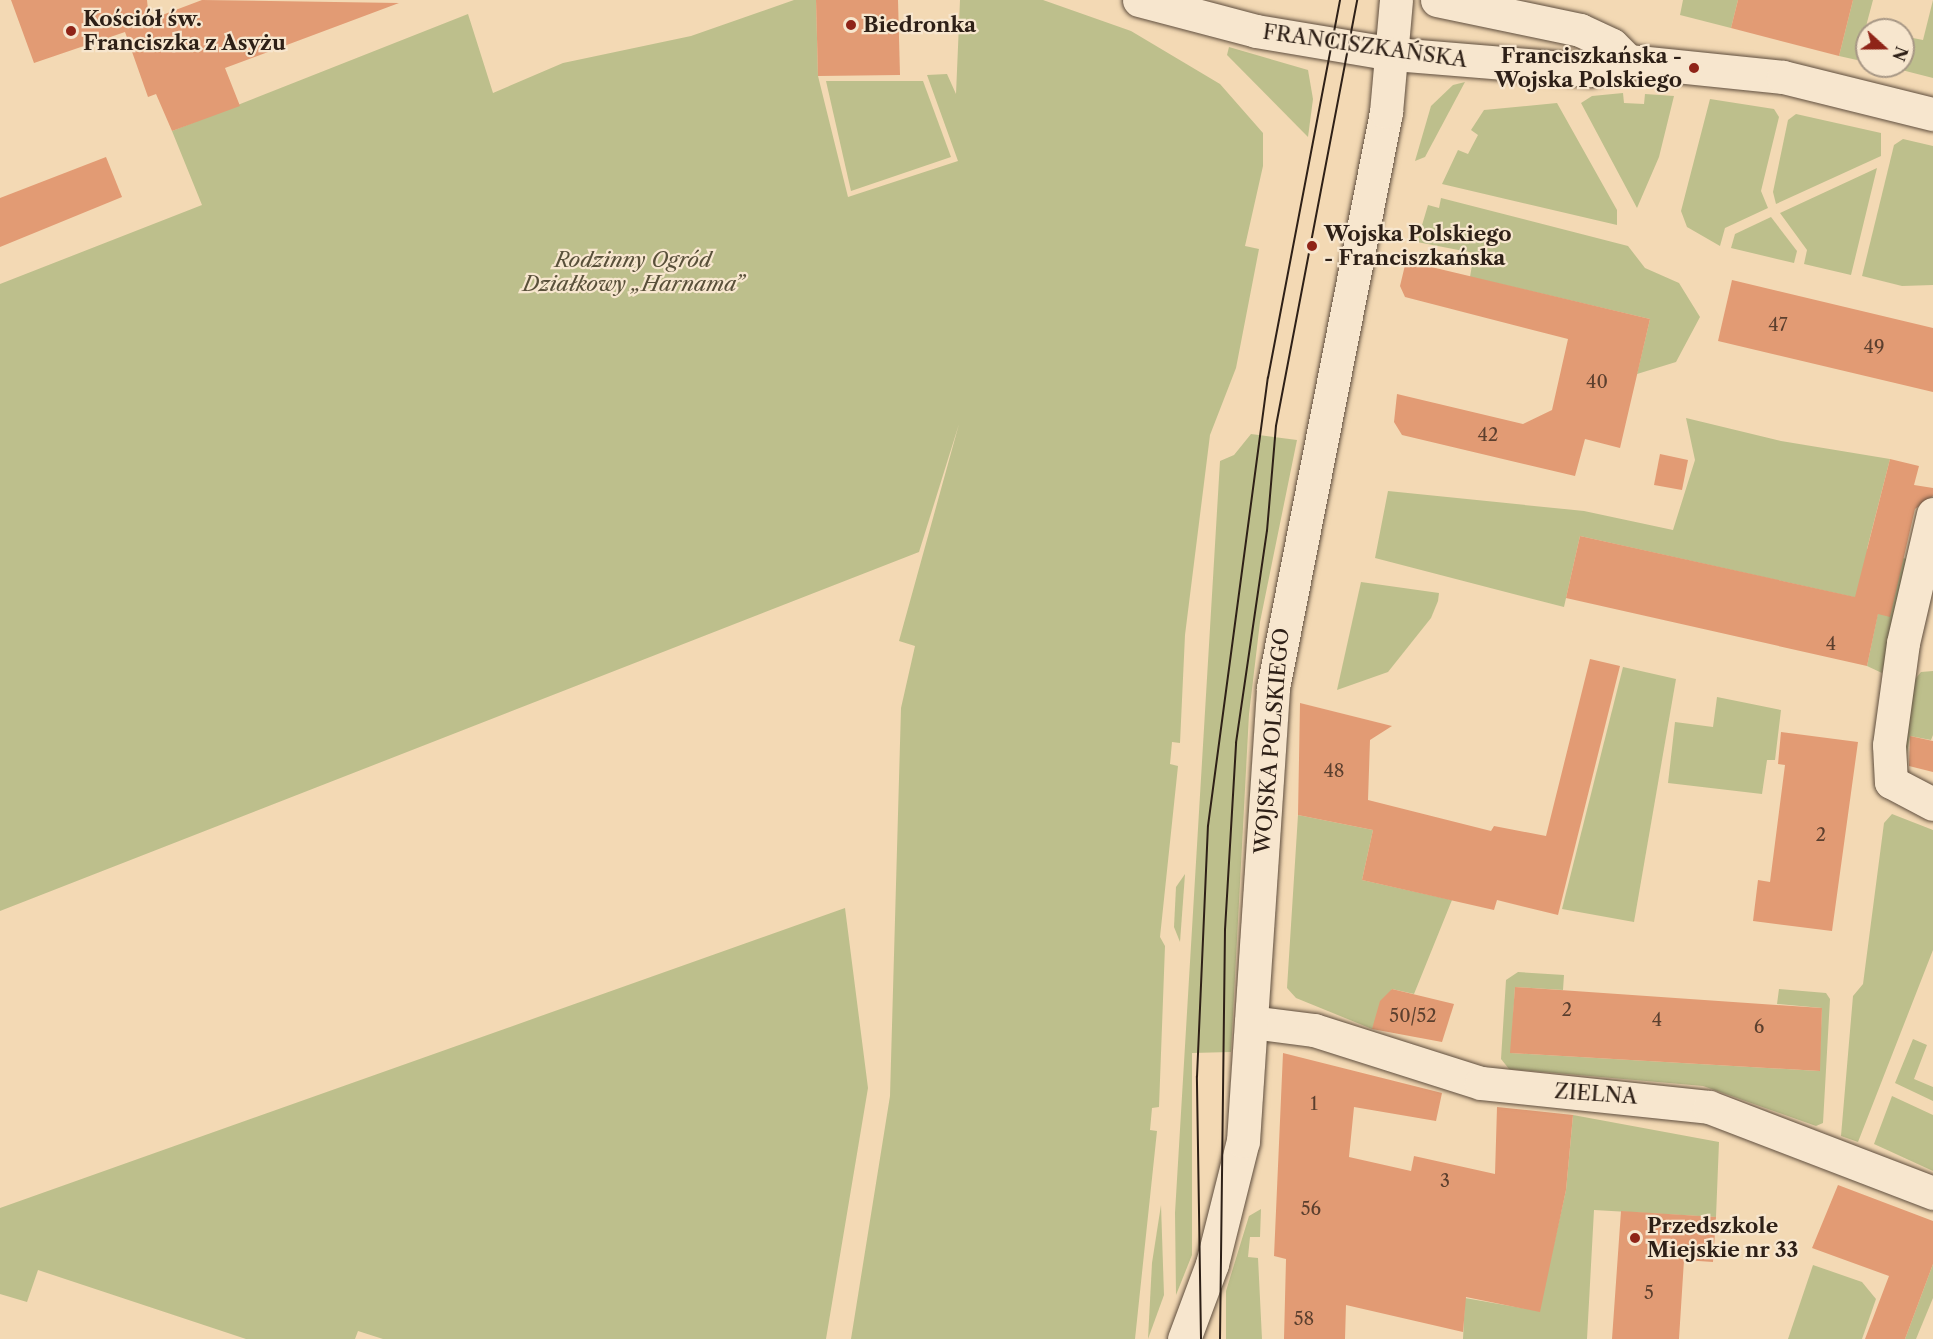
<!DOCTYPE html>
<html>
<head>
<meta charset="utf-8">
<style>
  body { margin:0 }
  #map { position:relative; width:1933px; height:1339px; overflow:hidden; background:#f3d9b4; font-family:"Libre Caslon Text",serif }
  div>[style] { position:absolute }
  .green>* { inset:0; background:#bdbf8c }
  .building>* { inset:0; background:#e29b74 }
  .roads { filter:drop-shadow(0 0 2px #5f4e3e) drop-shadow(0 0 2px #5f4e3e) }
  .minor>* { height:33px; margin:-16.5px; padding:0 16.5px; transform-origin:16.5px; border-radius:16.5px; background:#f7e6ce }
  .tertiary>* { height:33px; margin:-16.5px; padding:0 16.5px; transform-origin:16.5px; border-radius:16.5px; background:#f7e6ce }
  .secondary>* { height:33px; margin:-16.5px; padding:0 16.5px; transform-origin:16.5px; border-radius:16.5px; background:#f7e6ce }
  .tram>* { height:1.5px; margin:-0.75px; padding:0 0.75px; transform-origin:0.75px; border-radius:0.75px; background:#2e2017 }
  .dots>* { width:16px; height:16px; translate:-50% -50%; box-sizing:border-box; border:3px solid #f7e6ce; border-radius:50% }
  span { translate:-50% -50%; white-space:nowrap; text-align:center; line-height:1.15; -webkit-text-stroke:4.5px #f7e6ce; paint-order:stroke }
  .number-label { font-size:18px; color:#5b3f2e }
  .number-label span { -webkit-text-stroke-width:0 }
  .poi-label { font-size:21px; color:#2e2017; font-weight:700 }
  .left { translate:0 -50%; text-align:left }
  .right { translate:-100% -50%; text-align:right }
  .street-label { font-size:21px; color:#2e2017 }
  .park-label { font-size:21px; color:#59503a; font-style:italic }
  .north { position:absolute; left:1855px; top:18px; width:60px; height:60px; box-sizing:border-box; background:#f7e6ce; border:2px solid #a79785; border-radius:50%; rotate:111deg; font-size:16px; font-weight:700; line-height:24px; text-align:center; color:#2e2017 }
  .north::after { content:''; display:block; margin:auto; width:21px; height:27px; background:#8f2418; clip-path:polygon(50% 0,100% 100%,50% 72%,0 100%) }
</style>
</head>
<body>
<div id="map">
  <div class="green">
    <i style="clip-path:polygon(794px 0,816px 0,818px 76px,848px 197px,958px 161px,927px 75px,947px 74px,956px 94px,960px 0,1043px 0,1131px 31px,1220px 84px,1263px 133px,1263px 166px,1245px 246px,1259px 249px,1236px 368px,1210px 435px,1185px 635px,1180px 743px,1172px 742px,1170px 764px,1178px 766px,1160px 937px,1165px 946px,1159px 1107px,1152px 1108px,1150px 1130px,1157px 1131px,1135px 1339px,851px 1339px,890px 1096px,901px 708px,915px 646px,899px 641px,959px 424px,919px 552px,0 911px,0 284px,202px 205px,172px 131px,468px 14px,493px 93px,563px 63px,691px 36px)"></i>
    <i style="clip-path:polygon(1683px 0,1738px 0,1731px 28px,1680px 15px)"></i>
    <i style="clip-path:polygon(1853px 0,1873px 0,1857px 60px,1839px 56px)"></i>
    <i style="clip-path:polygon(1933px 0,1933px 78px,1886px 66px,1903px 66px,1903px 36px,1923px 40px)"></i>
    <i style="clip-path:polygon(1229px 47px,1308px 70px,1313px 99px,1308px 137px,1227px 55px)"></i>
    <i style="clip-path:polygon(826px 81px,923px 81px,951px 157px,851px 191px)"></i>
    <i style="clip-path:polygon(1465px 82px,1425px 157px,1415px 161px,1431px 106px,1453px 85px)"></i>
    <i style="clip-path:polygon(1623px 93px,1624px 103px,1644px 104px,1645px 94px,1674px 96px,1659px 157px,1637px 208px,1581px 103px,1592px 96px)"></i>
    <i style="clip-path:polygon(1710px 99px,1774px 109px,1779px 117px,1761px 191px,1768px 208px,1725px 228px,1720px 246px,1687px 227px,1681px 211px)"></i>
    <i style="clip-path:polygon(1557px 103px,1617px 210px,1617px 225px,1442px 184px,1458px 150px,1468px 154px,1478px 135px,1471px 130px,1484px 110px)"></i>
    <i style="clip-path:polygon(1796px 114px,1881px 133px,1881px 156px,1776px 204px,1773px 192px,1788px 120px)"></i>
    <i style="clip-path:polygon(1903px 139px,1933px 146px,1933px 285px,1902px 286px,1862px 276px,1894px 145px)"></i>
    <i style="clip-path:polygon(1877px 168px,1851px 275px,1804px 264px,1807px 250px,1780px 213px)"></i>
    <i style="clip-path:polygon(1441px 198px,1628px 246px,1645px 268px,1679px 283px,1700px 317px,1676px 362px,1637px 374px,1650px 319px,1470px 277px,1474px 253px,1417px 242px,1428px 205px,1439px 208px)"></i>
    <i style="clip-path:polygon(1771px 217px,1797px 251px,1794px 263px,1731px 248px,1735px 234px)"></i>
    <i style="clip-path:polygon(1686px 418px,1781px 441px,1890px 459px,1867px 549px,1907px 559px,1882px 673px,1867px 666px,1880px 603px,1580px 536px,1564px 607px,1375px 558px,1388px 491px,1584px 511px,1673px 530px,1695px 460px)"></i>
    <i style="clip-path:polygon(1251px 434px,1297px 440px,1260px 622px,1249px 714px,1231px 1052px,1192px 1053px,1192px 1255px,1176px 1295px,1175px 1213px,1220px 461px,1234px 455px)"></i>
    <i style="clip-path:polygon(1361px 582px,1439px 593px,1438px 601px,1431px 618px,1388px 672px,1337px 690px)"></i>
    <i style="clip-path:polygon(1623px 667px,1676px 679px,1634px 922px,1562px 909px)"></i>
    <i style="clip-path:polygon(1933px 671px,1933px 735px,1931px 740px,1910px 736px,1905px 765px,1900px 751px,1912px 683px,1921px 672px)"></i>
    <i style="clip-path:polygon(1717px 697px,1781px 710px,1775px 760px,1767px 760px,1762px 794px,1668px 783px,1675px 722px,1713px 727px)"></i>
    <i style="clip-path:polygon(1892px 814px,1933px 830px,1933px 950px,1858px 1142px,1841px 1136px,1853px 996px,1863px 984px,1884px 823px)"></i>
    <i style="clip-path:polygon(1298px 815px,1373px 830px,1362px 880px,1452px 900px,1414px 994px,1392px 989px,1372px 1029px,1296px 998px,1287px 988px)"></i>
    <i style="clip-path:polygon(1185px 874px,1180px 942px,1174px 927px,1176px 887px)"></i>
    <i style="clip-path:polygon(845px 908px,868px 1088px,826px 1339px,383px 1339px,358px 1331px,355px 1339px,246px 1339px,38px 1270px,27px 1302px,0 1294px,0 1208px)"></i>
    <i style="clip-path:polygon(1518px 972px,1564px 975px,1563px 990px,1515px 987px,1511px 1053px,1819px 1071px,1822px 1008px,1777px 1004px,1779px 989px,1826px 993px,1830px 999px,1823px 1123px,1816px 1126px,1703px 1086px,1509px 1069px,1501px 1059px,1506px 980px)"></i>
    <i style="clip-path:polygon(1913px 1039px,1927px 1045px,1914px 1079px,1933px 1087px,1933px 1101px,1895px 1083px)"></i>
    <i style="clip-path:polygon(1892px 1096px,1933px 1115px,1933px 1171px,1874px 1144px)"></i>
    <i style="clip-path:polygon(1573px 1115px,1719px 1142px,1716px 1217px,1594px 1210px,1587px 1339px,1463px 1339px,1465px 1298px,1539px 1311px,1566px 1190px)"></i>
    <i style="clip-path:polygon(1161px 1205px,1164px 1295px,1148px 1339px,1152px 1263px)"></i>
    <i style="clip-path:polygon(1261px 1209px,1260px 1237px,1250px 1237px,1248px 1257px,1258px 1258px,1262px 1339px,1226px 1339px,1226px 1291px,1249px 1216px)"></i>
    <i style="clip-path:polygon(1933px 1264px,1933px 1298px,1916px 1339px,1905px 1339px)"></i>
    <i style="clip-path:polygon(1813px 1265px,1862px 1282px,1876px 1299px,1862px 1339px,1788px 1339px)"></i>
  </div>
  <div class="building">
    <i style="clip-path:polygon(11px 0,147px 0,149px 20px,202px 0,399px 3px,225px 68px,240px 106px,172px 131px,156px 94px,148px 97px,125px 32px,34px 63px)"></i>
    <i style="clip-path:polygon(816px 0,898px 0,900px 75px,818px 76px)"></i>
    <i style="clip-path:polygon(1738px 0,1853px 0,1839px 56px,1731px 28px)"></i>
    <i style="clip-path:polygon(106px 157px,122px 197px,0 247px,0 198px)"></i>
    <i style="clip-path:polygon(1406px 261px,1650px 319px,1620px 448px,1585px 439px,1575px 476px,1402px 435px,1394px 422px,1397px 394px,1523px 424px,1552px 410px,1568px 339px,1405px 297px,1400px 286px)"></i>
    <i style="clip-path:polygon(1732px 280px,1933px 328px,1933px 392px,1718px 341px)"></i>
    <i style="clip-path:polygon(1660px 454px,1688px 460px,1682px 490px,1654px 485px)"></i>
    <i style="clip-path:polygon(1890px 459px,1919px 466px,1914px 485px,1933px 488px,1933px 496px,1915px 509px,1890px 617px,1878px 614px,1867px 666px,1566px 598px,1580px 536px,1855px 597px)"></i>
    <i style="clip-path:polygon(1590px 659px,1620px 666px,1558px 915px,1497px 900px,1494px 910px,1362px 880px,1373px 830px,1298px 815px,1300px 703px,1392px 726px,1370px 740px,1368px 800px,1491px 831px,1494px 826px,1546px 836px)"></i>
    <i style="clip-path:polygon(1781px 732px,1858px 742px,1832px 931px,1753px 921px,1758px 880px,1770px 882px,1785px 765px,1778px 764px)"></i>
    <i style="clip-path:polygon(1910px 736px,1933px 741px,1933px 772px,1909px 766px)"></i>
    <i style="clip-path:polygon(1515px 987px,1822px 1008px,1820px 1071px,1510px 1053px)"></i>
    <i style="clip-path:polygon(1392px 989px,1454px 1004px,1442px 1042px,1372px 1029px,1380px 1001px)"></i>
    <i style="clip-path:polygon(1283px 1053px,1442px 1093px,1436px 1121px,1354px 1107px,1349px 1157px,1411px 1171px,1414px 1156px,1495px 1174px,1497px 1107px,1573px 1115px,1566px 1190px,1540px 1312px,1466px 1297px,1463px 1332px,1346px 1305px,1345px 1339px,1284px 1339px,1286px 1259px,1274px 1256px)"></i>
    <i style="clip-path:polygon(1838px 1185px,1933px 1221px,1933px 1264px,1905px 1339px,1865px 1339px,1889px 1276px,1812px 1248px)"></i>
    <i style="clip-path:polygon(1621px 1211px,1716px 1217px,1713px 1262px,1684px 1260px,1679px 1339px,1612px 1339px)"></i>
  </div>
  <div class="roads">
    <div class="minor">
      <i style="left:1933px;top:514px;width:132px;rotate:103.1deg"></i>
      <i style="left:1903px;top:643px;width:103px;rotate:97.8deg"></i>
      <i style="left:1889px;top:745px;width:37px;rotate:87deg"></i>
      <i style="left:1891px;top:782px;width:47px;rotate:27.6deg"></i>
      <i style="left:1251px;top:1022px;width:64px;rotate:7.2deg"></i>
      <i style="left:1314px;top:1030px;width:175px;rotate:17.6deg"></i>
      <i style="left:1481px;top:1083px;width:229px;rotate:6deg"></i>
      <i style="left:1709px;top:1107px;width:240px;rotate:21deg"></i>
    </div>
    <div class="tertiary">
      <i style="left:1437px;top:0;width:146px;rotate:11.8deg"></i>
      <i style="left:1580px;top:30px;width:35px;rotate:25deg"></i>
      <i style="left:1612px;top:45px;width:23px;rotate:45deg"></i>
      <i style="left:1394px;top:54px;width:197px;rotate:4.7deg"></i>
      <i style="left:1590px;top:70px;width:39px;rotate:-13deg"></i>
      <i style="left:1628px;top:61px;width:156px;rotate:5.9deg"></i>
      <i style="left:1783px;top:77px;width:154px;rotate:13.9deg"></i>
    </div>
    <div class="secondary">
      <i style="left:1139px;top:0;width:121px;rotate:14.8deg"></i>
      <i style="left:1256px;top:31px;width:140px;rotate:9.5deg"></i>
      <i style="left:1184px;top:1339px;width:80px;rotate:-69.5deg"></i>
      <i style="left:1212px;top:1264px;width:127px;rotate:-75.9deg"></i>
      <i style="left:1243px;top:1141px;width:454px;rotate:-86.2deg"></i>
      <i style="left:1273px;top:688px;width:587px;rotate:-78.9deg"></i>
      <i style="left:1386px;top:112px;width:112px;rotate:-84.9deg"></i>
    </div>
  </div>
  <div class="tram">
    <i style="left:1201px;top:1339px;width:262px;rotate:-90.9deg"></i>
    <i style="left:1197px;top:1077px;width:251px;rotate:-87.5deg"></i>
    <i style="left:1208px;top:826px;width:452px;rotate:-82.4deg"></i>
    <i style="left:1268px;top:378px;width:385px;rotate:-79.2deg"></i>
    <i style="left:1220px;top:1339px;width:409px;rotate:-89.3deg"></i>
    <i style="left:1225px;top:930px;width:187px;rotate:-86.6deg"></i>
    <i style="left:1236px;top:743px;width:214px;rotate:-81.7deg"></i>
    <i style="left:1267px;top:531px;width:105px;rotate:-85.1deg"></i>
    <i style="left:1276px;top:426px;width:434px;rotate:-79.2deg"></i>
  </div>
  <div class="dots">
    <i style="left:851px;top:25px;background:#8f2418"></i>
    <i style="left:71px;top:31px;background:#8f2418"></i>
    <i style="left:1694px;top:68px;background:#8f2418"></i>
    <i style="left:1312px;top:246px;background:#8f2418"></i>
    <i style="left:1635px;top:1238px;background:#8f2418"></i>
  </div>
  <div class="number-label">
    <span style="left:1778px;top:325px">47</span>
    <span style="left:1874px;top:347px">49</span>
    <span style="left:1597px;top:382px">40</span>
    <span style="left:1488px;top:435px">42</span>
    <span style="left:1831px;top:644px">4</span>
    <span style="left:1334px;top:771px">48</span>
    <span style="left:1821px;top:835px">2</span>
    <span style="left:1567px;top:1010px">2</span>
    <span style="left:1413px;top:1016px">50/52</span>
    <span style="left:1657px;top:1020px">4</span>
    <span style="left:1759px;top:1027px">6</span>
    <span style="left:1314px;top:1104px">1</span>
    <span style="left:1445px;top:1181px">3</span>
    <span style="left:1311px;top:1209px">56</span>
    <span style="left:1649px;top:1293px">5</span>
    <span style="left:1304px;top:1319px">58</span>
  </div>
  <div class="poi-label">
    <span class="left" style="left:83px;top:31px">Kościół św.<br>Franciszka z Asyżu</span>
    <span class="left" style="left:863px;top:25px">Biedronka</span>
    <span class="right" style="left:1682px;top:68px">Franciszkańska -<br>Wojska Polskiego</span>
    <span class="left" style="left:1324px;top:246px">Wojska Polskiego<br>- Franciszkańska</span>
    <span class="left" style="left:1647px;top:1238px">Przedszkole<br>Miejskie nr 33</span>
  </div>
  <div class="street-label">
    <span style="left:1365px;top:46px;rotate:8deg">FRANCISZKAŃSKA</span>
    <span style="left:1272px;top:741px;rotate:-85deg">WOJSKA POLSKIEGO</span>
    <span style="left:1596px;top:1094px;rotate:4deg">ZIELNA</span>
  </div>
  <div class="park-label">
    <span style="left:633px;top:272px">Rodzinny Ogród<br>Działkowy „Harnama”</span>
  </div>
  <div class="north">N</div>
</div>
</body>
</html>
